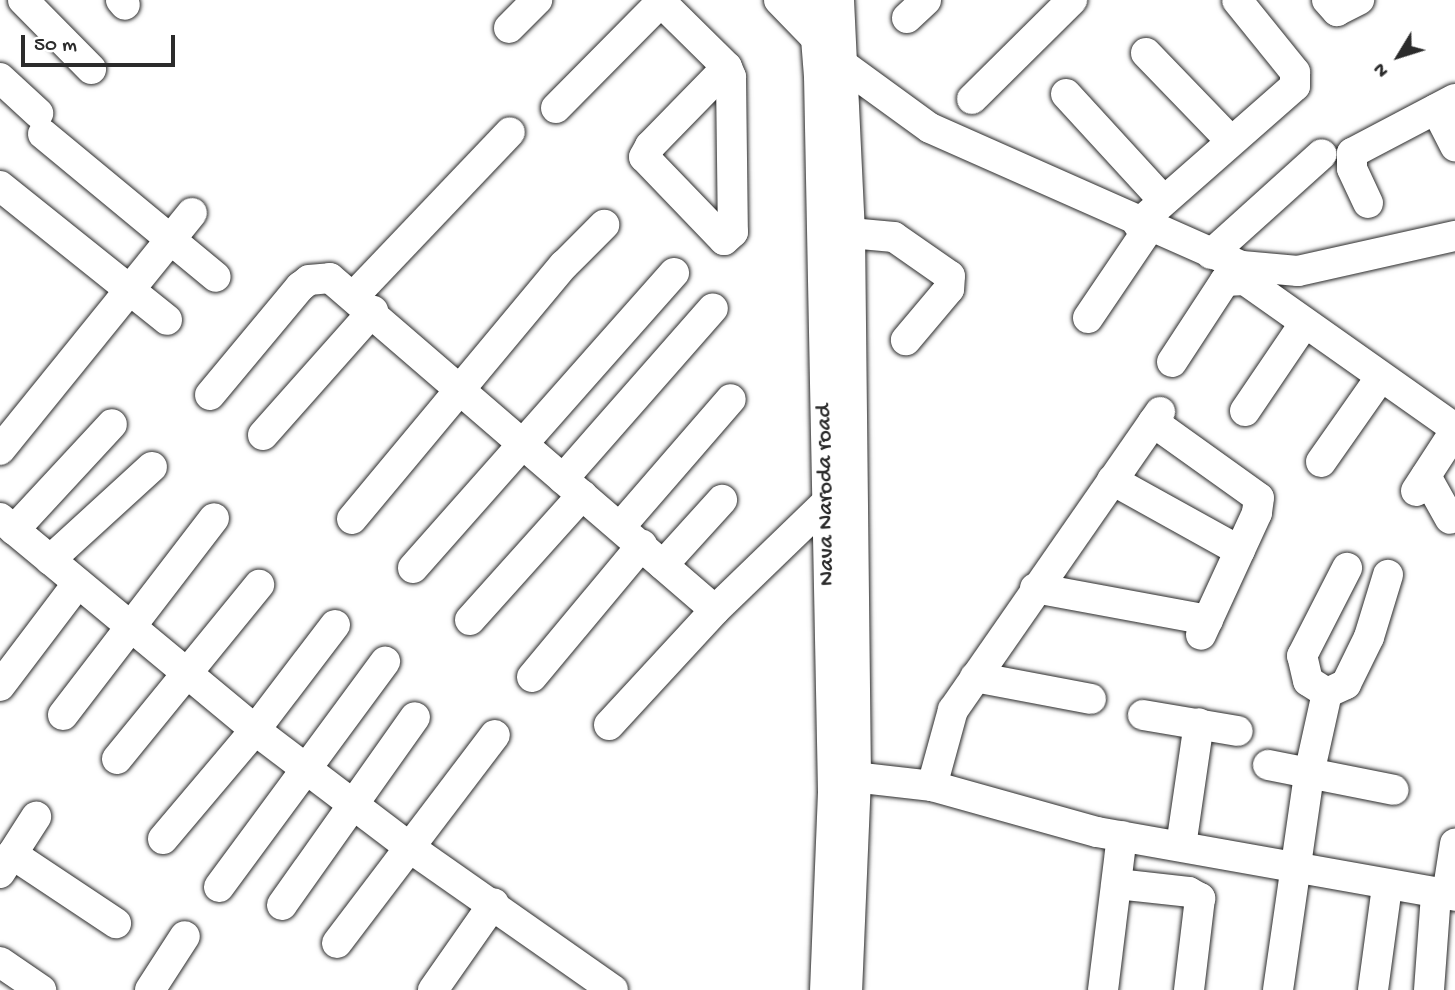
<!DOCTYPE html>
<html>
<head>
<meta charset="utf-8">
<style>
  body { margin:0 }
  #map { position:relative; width:1455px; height:990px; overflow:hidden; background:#fff; font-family:"Gochi Hand",sans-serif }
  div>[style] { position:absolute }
  .roads { filter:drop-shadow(0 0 2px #2b2b2b) drop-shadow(0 0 2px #2b2b2b) }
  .minor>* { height:30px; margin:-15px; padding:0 15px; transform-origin:15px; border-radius:15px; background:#fff }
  span { translate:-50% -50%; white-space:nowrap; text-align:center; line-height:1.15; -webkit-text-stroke:7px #fff; paint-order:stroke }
  .street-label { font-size:23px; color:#2b2b2b }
  .north { position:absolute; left:1364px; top:21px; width:70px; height:70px; -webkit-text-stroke:5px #fff; paint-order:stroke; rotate:232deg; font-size:19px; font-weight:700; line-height:28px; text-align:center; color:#2b2b2b }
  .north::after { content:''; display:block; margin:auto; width:24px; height:32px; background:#2b2b2b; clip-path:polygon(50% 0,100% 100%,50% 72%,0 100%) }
  .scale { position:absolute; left:21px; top:35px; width:154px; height:32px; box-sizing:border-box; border:4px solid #2b2b2b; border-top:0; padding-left:9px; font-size:21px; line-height:24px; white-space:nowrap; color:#2b2b2b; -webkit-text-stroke:5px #fff; paint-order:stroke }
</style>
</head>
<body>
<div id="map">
  <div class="roads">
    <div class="minor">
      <i style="left:23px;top:0;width:97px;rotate:45.4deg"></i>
      <i style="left:121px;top:0;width:6px;rotate:51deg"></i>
      <i style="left:659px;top:0;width:95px;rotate:44.6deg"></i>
      <i style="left:727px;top:67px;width:11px;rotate:68deg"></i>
      <i style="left:731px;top:77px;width:155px;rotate:89.3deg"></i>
      <i style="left:733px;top:232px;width:12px;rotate:138deg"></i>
      <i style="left:724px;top:240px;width:115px;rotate:-133.9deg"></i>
      <i style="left:644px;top:157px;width:13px;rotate:-61deg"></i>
      <i style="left:650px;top:146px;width:110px;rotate:-45.7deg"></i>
      <i style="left:779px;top:0;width:86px;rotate:45.9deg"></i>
      <i style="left:839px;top:62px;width:112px;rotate:36deg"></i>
      <i style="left:930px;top:128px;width:341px;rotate:23.9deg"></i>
      <i style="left:1242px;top:266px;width:56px;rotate:5.1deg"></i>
      <i style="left:1298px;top:271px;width:161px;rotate:-12.6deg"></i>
      <i style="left:813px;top:0;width:76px;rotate:85.5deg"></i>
      <i style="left:819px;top:76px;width:716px;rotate:88.88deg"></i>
      <i style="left:833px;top:792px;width:198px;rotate:92.3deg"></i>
      <i style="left:839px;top:0;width:233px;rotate:87.3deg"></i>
      <i style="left:850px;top:233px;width:545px;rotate:89.37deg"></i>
      <i style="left:856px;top:778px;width:212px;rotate:92.4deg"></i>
      <i style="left:1327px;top:0;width:15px;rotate:48deg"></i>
      <i style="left:1337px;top:11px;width:25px;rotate:-27deg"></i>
      <i style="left:907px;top:18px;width:26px;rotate:-43deg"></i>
      <i style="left:509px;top:28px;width:40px;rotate:-45deg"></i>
      <i style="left:1146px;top:53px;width:120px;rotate:46deg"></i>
      <i style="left:0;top:78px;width:52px;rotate:42.6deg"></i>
      <i style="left:1066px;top:94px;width:144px;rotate:47.5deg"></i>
      <i style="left:972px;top:99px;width:141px;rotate:-44.7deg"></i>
      <i style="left:556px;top:108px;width:152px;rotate:-45.3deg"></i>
      <i style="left:1436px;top:109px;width:42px;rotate:62.8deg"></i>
      <i style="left:43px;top:134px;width:224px;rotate:39.6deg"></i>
      <i style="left:0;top:186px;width:214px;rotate:38.7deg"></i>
      <i style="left:1368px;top:203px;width:38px;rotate:-115deg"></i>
      <i style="left:1352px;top:168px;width:15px;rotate:-90deg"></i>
      <i style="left:1352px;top:153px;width:116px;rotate:-27.7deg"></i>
      <i style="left:1138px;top:224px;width:209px;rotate:-41.3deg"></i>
      <i style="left:1295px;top:86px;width:14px;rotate:-90deg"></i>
      <i style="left:1295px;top:72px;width:92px;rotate:-128.9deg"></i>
      <i style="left:850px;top:233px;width:44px;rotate:5.2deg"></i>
      <i style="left:894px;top:237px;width:68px;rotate:34.9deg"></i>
      <i style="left:950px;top:276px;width:13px;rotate:94deg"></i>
      <i style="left:949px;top:289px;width:67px;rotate:130.1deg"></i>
      <i style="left:1211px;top:254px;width:149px;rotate:-42deg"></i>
      <i style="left:354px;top:296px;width:226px;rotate:-46.4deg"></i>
      <i style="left:1088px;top:318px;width:109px;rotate:-55.9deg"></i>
      <i style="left:1172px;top:362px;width:97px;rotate:-56.8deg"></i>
      <i style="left:1225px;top:281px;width:20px;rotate:-3deg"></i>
      <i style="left:1245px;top:280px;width:257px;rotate:35.2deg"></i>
      <i style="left:210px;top:395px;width:141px;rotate:-50.2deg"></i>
      <i style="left:300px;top:287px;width:11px;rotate:-38deg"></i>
      <i style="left:309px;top:280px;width:21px;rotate:-5deg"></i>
      <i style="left:330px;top:278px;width:508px;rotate:40.77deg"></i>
      <i style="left:715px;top:610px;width:156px;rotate:-44deg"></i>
      <i style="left:1245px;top:411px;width:105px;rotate:-55.9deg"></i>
      <i style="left:1153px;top:422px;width:130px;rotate:35.6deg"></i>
      <i style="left:1259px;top:498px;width:15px;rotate:98deg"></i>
      <i style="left:1257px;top:513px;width:134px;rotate:114.7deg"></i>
      <i style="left:263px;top:435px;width:166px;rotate:-48.4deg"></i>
      <i style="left:0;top:450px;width:305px;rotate:-51deg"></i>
      <i style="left:1321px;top:462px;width:103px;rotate:-54.9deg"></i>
      <i style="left:1426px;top:476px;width:49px;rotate:60.8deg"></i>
      <i style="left:563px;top:479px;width:227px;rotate:-48.7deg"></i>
      <i style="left:1112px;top:480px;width:146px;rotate:29deg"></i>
      <i style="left:1416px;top:491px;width:72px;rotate:-57deg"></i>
      <i style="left:0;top:518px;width:332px;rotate:39.7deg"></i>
      <i style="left:255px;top:730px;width:193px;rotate:37.2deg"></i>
      <i style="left:409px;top:847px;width:249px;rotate:35deg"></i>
      <i style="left:352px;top:519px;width:331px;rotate:-50.2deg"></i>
      <i style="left:564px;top:265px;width:57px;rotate:-45deg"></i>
      <i style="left:620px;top:527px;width:169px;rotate:-49.1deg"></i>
      <i style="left:14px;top:530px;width:144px;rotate:-47.2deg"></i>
      <i style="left:50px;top:560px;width:138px;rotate:-42.4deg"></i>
      <i style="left:663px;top:565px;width:88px;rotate:-47.8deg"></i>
      <i style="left:413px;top:568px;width:394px;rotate:-48.5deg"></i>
      <i style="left:1035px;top:588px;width:176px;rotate:10.5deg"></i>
      <i style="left:470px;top:620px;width:168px;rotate:-48.1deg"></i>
      <i style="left:532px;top:677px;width:172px;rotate:-50.2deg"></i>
      <i style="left:975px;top:677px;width:118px;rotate:10.7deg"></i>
      <i style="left:0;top:686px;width:129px;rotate:-52.9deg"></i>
      <i style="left:1327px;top:693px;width:21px;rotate:-25deg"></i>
      <i style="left:1346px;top:684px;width:52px;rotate:-63.9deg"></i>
      <i style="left:1369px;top:637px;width:65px;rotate:-73deg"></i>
      <i style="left:63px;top:715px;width:248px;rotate:-52.5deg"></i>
      <i style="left:1143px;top:715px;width:96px;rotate:9.6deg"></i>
      <i style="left:609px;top:725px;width:156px;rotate:-47.3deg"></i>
      <i style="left:117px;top:759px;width:225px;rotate:-50.8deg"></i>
      <i style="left:1268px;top:765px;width:128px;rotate:11.2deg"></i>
      <i style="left:836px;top:775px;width:97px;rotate:6.5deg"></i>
      <i style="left:932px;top:786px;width:171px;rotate:15.6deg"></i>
      <i style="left:1097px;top:832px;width:364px;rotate:10.1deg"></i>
      <i style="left:932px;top:786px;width:79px;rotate:-74.6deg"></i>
      <i style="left:953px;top:710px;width:363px;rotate:-55.2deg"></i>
      <i style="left:163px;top:839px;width:143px;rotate:-49.8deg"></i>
      <i style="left:255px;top:730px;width:132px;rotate:-52.7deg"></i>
      <i style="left:1181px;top:846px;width:124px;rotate:-81.7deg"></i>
      <i style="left:12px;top:854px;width:125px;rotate:33.6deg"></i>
      <i style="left:0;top:873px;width:67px;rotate:-57.3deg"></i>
      <i style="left:1117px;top:884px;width:72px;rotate:6.3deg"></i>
      <i style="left:1189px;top:892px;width:13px;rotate:29deg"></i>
      <i style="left:1200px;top:898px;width:93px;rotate:96.8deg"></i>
      <i style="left:219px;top:887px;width:280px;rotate:-53.6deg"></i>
      <i style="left:1447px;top:895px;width:52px;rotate:-81.1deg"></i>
      <i style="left:282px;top:905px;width:230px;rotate:-54.7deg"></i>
      <i style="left:337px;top:943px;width:261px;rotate:-52.8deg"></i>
      <i style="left:0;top:962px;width:50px;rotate:34.3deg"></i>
      <i style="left:150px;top:990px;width:64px;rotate:-57.1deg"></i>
      <i style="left:433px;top:990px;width:106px;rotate:-55deg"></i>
      <i style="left:1103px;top:990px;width:155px;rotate:-83deg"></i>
      <i style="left:1278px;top:990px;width:218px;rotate:-81.8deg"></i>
      <i style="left:1309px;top:774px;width:83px;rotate:-77.5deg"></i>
      <i style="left:1327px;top:693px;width:22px;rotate:-148deg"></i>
      <i style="left:1308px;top:681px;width:26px;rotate:-103deg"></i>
      <i style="left:1302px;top:656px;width:99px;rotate:-62.9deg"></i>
      <i style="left:1373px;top:990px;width:105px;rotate:-82.3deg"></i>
      <i style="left:1429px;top:990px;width:96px;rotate:-85.8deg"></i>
    </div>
  </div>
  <div class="street-label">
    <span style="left:827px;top:495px;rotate:-91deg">Nava Naroda road</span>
  </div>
  <div class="north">N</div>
  <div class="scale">50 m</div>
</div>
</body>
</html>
